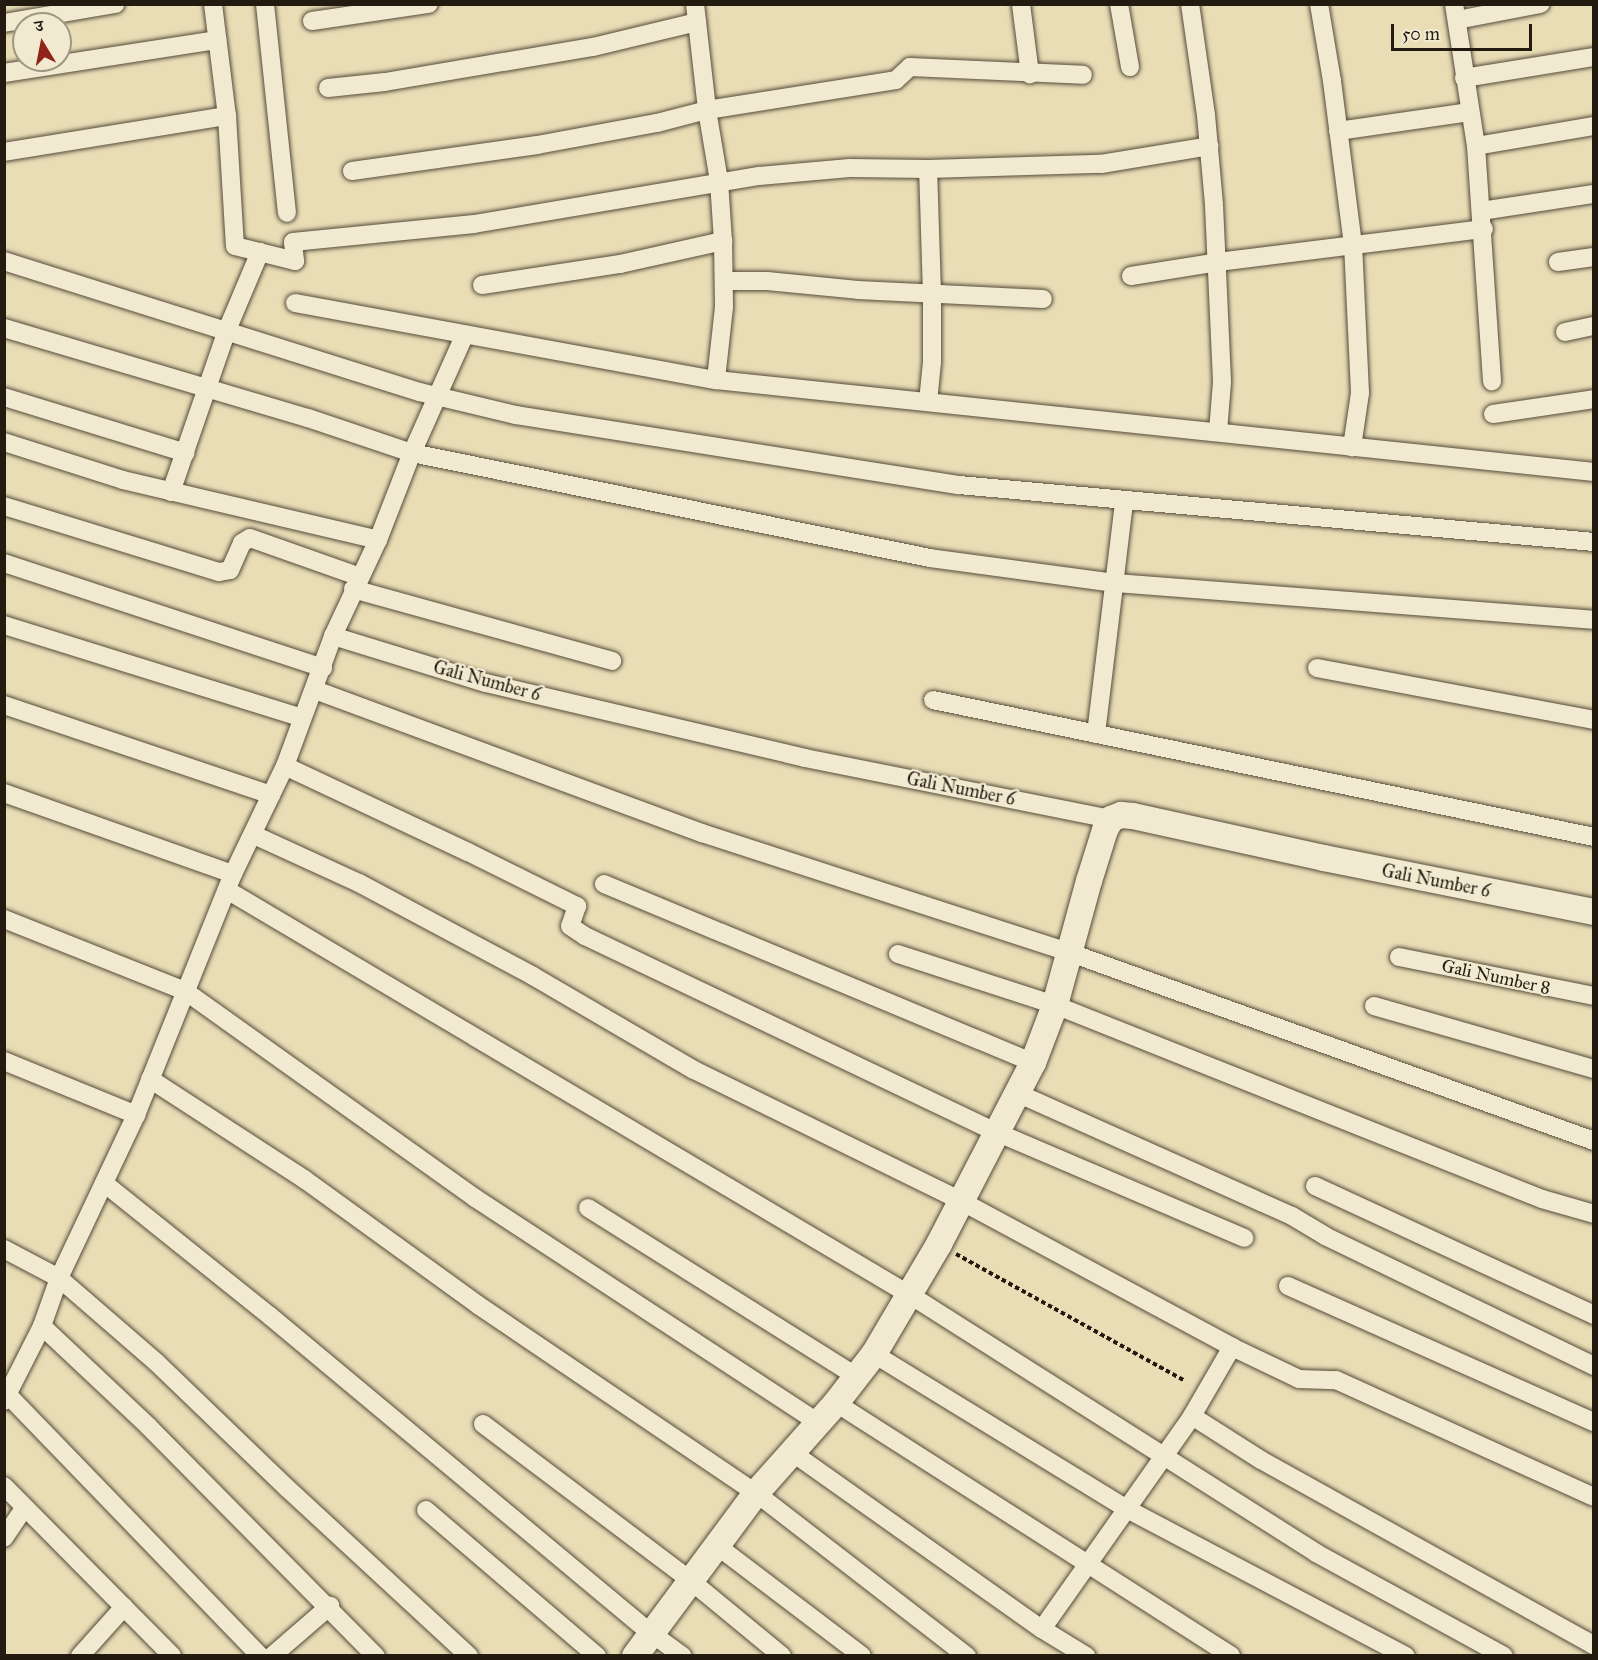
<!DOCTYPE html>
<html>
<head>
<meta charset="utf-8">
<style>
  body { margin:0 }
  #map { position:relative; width:1598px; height:1660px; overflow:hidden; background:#e9ddb6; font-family:"IM FELL Great Primer","Noto Serif Devanagari",serif }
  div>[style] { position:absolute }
  .path>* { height:4px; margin-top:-2px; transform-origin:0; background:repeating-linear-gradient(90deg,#231a10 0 4.5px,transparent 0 7.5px) }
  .roads { filter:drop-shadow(0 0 2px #544b3a) drop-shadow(0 0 2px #544b3a) }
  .street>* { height:18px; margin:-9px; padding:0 9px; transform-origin:9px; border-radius:9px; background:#f1e9d0 }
  .secondary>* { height:26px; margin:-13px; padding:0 13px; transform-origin:13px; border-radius:13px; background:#f1e9d0 }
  span { translate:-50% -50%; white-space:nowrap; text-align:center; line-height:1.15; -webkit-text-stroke:4.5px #f1e9d0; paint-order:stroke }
  .street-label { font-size:18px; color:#231a10 }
  .frame { position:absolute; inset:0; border:6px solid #231a10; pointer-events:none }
  .north { position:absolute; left:12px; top:12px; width:60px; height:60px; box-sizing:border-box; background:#f1e9d0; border:2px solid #9f9683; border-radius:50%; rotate:350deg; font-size:16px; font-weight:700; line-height:24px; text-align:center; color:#231a10 }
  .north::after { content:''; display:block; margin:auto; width:21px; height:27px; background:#8f2418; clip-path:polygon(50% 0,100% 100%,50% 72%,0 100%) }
  .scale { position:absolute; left:1391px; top:24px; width:141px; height:27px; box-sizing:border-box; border:3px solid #231a10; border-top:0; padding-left:8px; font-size:18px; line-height:21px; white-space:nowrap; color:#231a10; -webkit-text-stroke:4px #f1e9d0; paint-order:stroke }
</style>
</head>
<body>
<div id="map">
  <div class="path">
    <i style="left:956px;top:1254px;width:260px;rotate:29deg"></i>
  </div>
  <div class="roads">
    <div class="street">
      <i style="left:213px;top:4px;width:113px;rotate:82.9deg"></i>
      <i style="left:227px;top:116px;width:130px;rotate:86.5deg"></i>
      <i style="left:235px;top:246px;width:62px;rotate:14deg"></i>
      <i style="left:295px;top:261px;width:19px;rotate:-96deg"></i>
      <i style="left:293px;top:242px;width:182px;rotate:-5.7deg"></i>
      <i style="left:474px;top:224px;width:289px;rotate:-9.6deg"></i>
      <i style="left:759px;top:176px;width:91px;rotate:-5deg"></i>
      <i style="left:850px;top:168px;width:78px;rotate:0.7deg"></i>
      <i style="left:265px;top:4px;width:210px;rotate:84deg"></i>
      <i style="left:695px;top:4px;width:107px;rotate:83.5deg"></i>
      <i style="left:707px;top:110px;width:72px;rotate:80.4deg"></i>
      <i style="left:719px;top:181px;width:60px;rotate:86.2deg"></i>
      <i style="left:723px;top:241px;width:66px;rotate:89.1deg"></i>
      <i style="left:724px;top:307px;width:73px;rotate:96.3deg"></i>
      <i style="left:1021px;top:4px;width:71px;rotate:82.7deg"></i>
      <i style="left:1119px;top:4px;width:64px;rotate:80.1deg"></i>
      <i style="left:1190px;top:4px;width:112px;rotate:81.8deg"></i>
      <i style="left:1206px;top:115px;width:90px;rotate:84.9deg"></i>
      <i style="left:1214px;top:205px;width:177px;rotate:87.4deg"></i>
      <i style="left:1222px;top:382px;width:50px;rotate:94.6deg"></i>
      <i style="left:1319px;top:4px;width:78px;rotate:80.4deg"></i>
      <i style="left:1332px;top:81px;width:164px;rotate:82.7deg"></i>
      <i style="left:1353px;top:244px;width:149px;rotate:87.3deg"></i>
      <i style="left:1360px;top:393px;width:55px;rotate:98.4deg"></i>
      <i style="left:1454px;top:4px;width:144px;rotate:81.2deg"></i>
      <i style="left:1476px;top:146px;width:236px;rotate:86.1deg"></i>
      <i style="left:1457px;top:20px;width:85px;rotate:-10.9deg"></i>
      <i style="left:312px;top:21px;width:118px;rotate:-8.3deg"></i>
      <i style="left:4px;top:23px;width:113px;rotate:-9.7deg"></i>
      <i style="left:4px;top:73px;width:216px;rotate:-8.8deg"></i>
      <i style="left:1464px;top:78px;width:132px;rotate:-9.2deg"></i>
      <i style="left:328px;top:88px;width:57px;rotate:-6deg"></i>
      <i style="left:385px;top:82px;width:211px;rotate:-9.6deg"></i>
      <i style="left:593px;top:47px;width:107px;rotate:-13.5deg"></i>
      <i style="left:1338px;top:131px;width:133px;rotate:-8.2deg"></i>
      <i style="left:1476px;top:146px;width:120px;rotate:-9.6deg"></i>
      <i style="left:4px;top:152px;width:226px;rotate:-9.2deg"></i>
      <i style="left:352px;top:171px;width:187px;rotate:-8deg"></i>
      <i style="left:537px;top:145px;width:122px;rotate:-10.4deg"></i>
      <i style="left:657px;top:123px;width:52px;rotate:-14.6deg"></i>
      <i style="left:707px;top:110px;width:191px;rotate:-9deg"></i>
      <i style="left:896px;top:80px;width:19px;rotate:-43deg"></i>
      <i style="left:910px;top:67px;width:173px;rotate:2.6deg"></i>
      <i style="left:1481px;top:211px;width:114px;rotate:-8.6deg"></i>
      <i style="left:4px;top:261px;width:436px;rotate:17.5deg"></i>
      <i style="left:420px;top:392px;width:99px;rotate:13.5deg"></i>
      <i style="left:516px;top:415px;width:448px;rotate:9deg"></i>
      <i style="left:959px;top:485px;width:638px;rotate:5.13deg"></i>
      <i style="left:1558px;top:262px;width:36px;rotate:-8deg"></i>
      <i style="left:1131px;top:276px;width:88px;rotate:-9.1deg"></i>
      <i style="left:1218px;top:262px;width:268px;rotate:-7.1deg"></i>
      <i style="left:724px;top:281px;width:43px"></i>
      <i style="left:767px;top:281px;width:91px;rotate:5.6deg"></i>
      <i style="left:858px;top:290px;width:185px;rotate:2.8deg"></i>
      <i style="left:482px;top:285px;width:140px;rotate:-8.7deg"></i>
      <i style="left:620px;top:264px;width:106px;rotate:-12.6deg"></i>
      <i style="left:295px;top:303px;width:428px;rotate:10.4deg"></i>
      <i style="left:716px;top:380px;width:883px;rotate:5.98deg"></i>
      <i style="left:4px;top:328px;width:317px;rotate:16.5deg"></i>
      <i style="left:308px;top:418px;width:110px;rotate:18.6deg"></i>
      <i style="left:412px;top:453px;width:529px;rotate:11.46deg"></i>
      <i style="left:930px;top:558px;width:187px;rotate:7.7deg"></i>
      <i style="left:1115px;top:583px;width:480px;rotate:4.4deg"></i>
      <i style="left:1565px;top:332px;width:30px;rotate:-12deg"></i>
      <i style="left:4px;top:397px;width:190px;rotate:17.1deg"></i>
      <i style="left:928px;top:402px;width:40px;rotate:-84.3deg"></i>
      <i style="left:932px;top:362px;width:68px;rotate:-90deg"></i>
      <i style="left:932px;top:294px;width:125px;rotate:-91.8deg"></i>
      <i style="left:928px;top:169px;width:173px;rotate:-1.7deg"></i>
      <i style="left:1101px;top:164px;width:110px;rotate:-9.4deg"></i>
      <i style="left:1493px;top:414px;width:102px;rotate:-8.4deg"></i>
      <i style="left:4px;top:442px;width:125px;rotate:17.7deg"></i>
      <i style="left:123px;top:480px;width:262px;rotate:13.2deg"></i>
      <i style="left:171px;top:492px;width:171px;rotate:-70.9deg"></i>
      <i style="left:227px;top:330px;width:85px;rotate:-67.1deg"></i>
      <i style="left:4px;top:506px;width:225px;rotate:17.1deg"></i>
      <i style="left:219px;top:572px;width:11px;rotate:-10deg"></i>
      <i style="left:230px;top:570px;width:30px;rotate:-66deg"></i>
      <i style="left:242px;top:543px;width:9px;rotate:-32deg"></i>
      <i style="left:250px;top:538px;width:117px;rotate:19.5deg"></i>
      <i style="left:4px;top:563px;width:336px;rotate:18.2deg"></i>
      <i style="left:353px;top:589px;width:269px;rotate:15.5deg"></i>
      <i style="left:4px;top:625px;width:312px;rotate:17.3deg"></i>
      <i style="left:333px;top:636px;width:160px;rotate:17.1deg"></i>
      <i style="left:486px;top:683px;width:328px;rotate:13.2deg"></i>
      <i style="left:805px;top:758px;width:312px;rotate:11.3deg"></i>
      <i style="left:1317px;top:668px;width:282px;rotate:10.6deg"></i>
      <i style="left:315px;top:690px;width:413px;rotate:20.3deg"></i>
      <i style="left:702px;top:833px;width:385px;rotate:18deg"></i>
      <i style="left:1068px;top:952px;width:559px;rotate:19.76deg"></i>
      <i style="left:933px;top:700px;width:675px;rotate:11.71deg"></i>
      <i style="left:4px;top:705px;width:282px;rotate:18.6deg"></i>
      <i style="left:1096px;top:734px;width:234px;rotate:-83.1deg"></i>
      <i style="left:285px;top:766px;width:202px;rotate:25.2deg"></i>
      <i style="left:468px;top:852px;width:122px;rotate:26.4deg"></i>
      <i style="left:577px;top:906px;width:21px;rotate:109deg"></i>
      <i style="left:570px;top:926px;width:18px;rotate:34deg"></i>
      <i style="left:585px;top:936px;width:455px;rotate:25.5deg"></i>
      <i style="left:996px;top:1132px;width:270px;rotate:23.1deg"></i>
      <i style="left:4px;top:793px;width:243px;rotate:19.5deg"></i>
      <i style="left:254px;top:835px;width:115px;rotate:24.6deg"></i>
      <i style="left:359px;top:883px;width:197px;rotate:28.1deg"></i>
      <i style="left:533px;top:976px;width:186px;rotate:30.3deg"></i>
      <i style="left:694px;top:1070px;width:297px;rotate:26.1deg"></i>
      <i style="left:961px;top:1201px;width:308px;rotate:28.3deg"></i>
      <i style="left:1232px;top:1347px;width:74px;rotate:25.5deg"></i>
      <i style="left:1299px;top:1379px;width:37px;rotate:2deg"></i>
      <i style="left:1336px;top:1380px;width:283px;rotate:24.4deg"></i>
      <i style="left:604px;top:884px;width:465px;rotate:22.6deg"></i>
      <i style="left:227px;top:890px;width:794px;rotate:30.67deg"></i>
      <i style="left:910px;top:1295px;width:481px;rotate:32.4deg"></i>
      <i style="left:1316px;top:1553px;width:214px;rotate:28.7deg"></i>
      <i style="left:4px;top:919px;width:195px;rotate:21.7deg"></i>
      <i style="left:185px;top:991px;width:356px;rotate:35.5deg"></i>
      <i style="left:475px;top:1198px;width:411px;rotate:33.2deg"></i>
      <i style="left:898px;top:954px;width:165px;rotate:18deg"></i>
      <i style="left:1055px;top:1005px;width:524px;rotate:21.72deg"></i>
      <i style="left:1542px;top:1199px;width:54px;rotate:16.1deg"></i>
      <i style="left:1399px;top:957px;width:199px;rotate:11.3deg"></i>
      <i style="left:1374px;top:1006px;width:229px;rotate:16deg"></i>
      <i style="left:4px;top:1061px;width:143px;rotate:22.2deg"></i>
      <i style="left:150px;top:1079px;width:184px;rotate:33deg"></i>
      <i style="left:304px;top:1179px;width:215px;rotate:35.9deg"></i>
      <i style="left:478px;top:1305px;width:336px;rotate:34.1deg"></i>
      <i style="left:756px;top:1493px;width:267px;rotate:37.7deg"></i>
      <i style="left:1017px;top:1093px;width:301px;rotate:24.1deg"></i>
      <i style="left:1292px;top:1216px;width:39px;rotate:31deg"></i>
      <i style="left:1325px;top:1236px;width:299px;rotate:25.8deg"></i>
      <i style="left:104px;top:1183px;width:213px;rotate:38.7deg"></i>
      <i style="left:270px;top:1316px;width:496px;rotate:39.8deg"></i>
      <i style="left:651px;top:1633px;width:39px;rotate:36deg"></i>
      <i style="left:1315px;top:1186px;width:307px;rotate:24.8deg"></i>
      <i style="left:588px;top:1208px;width:318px;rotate:32.1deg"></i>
      <i style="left:4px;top:1249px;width:62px;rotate:27.8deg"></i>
      <i style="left:59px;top:1278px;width:130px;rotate:40.9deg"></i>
      <i style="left:157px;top:1363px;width:180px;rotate:43.9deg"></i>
      <i style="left:287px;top:1488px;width:248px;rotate:42.7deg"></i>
      <i style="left:1288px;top:1286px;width:335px;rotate:24deg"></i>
      <i style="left:42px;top:1326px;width:146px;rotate:43.3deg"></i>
      <i style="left:148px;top:1426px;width:324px;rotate:45.3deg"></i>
      <i style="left:874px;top:1354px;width:297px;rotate:31.5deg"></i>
      <i style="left:1127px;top:1509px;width:315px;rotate:27.8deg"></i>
      <i style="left:8px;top:1395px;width:363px;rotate:46deg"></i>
      <i style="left:4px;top:1401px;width:84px;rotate:-63.1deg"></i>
      <i style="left:42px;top:1326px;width:51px;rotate:-70.5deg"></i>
      <i style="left:59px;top:1278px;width:180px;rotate:-64.7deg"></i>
      <i style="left:136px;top:1115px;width:260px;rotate:-68.1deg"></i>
      <i style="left:233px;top:874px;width:120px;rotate:-64.3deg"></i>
      <i style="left:285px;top:766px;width:139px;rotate:-69.7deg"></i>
      <i style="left:333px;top:636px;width:106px;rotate:-64.9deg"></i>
      <i style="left:378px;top:540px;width:93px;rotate:-68.7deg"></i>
      <i style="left:412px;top:453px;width:130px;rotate:-66deg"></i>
      <i style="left:836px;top:1403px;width:469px;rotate:32.6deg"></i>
      <i style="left:1192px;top:1416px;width:82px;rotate:32.5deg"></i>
      <i style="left:1261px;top:1460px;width:381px;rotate:29.1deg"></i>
      <i style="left:483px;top:1424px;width:261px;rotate:37deg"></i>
      <i style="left:691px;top:1581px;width:118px;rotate:39.5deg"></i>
      <i style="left:793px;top:1453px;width:305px;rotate:35.3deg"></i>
      <i style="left:1042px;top:1629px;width:52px;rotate:31.5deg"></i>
      <i style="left:4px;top:1486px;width:239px;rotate:45.3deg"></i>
      <i style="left:426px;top:1510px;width:225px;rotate:40.5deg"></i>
      <i style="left:4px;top:1538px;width:37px;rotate:-56deg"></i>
      <i style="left:716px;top:1545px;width:183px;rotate:37.2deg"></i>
      <i style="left:1042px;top:1629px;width:261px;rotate:-54.8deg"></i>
      <i style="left:1192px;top:1416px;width:80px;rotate:-59.9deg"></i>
      <i style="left:80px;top:1656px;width:66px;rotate:-48.1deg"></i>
      <i style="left:272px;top:1656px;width:77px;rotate:-40.8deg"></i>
    </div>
    <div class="secondary">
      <i style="left:635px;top:1656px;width:203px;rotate:-53.4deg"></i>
      <i style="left:756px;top:1493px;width:120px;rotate:-48.4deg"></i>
      <i style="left:836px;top:1403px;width:62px;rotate:-52.2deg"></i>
      <i style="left:874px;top:1354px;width:128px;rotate:-59.4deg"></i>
      <i style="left:939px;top:1244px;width:204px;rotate:-62.6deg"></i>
      <i style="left:1033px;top:1063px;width:62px;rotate:-69.2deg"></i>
      <i style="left:1055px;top:1005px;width:129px;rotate:-74.7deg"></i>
      <i style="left:1089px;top:881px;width:53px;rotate:-72.6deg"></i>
      <i style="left:1105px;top:830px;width:13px;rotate:-61deg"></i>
      <i style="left:1111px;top:819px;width:11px;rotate:-22deg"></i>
      <i style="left:1121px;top:815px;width:12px;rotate:5deg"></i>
      <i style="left:1133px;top:816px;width:196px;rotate:12.4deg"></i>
      <i style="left:1324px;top:858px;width:275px;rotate:11.3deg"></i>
    </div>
  </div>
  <div class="street-label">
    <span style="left:487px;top:681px;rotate:15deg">Gali Number 6</span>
    <span style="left:961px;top:789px;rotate:11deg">Gali Number 6</span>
    <span style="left:1436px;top:881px;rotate:11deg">Gali Number 6</span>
    <span style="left:1496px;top:977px;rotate:12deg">Gali Number 8</span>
  </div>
  <div class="frame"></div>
  <div class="north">उ</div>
  <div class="scale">50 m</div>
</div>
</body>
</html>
